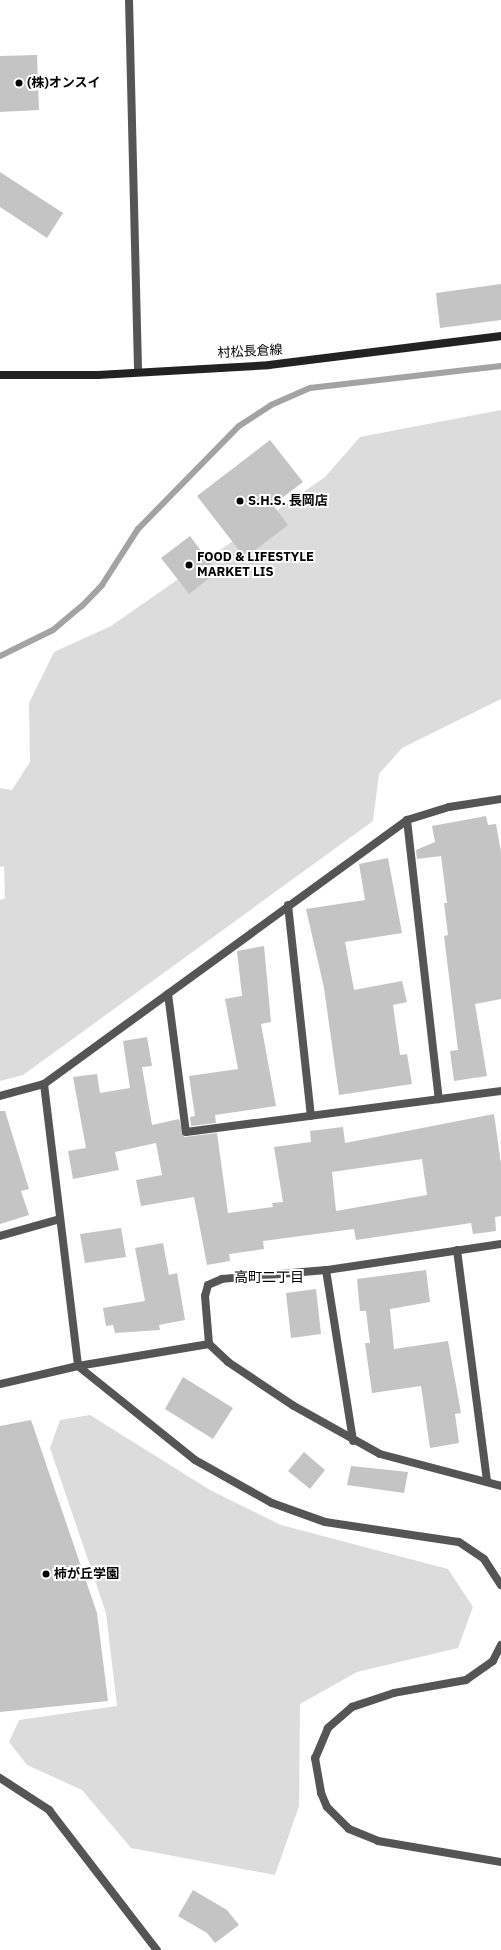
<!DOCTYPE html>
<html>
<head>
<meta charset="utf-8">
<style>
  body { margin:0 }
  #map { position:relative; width:501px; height:1950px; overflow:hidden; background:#fff; font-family:"IBM Plex Sans","Noto Sans JP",sans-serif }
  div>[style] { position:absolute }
  .green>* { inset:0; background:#dcdcdc }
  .stream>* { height:6px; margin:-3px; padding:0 3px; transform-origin:3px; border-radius:3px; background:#a3a3a3 }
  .building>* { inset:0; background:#c4c4c4 }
  .street>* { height:8px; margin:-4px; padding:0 4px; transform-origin:4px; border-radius:4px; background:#555 }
  .secondary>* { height:8px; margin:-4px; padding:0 4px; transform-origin:4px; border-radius:4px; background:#222 }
  .dots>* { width:11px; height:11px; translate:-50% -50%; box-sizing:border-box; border:2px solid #fff; border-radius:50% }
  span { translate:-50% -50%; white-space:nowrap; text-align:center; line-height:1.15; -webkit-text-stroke:4px #fff; paint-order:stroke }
  .poi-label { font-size:13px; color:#000; font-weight:700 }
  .left { translate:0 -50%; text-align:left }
  .street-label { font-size:13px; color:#000 }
  .neighbourhood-label { font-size:14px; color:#000 }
</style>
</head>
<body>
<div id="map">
  <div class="green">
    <i style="clip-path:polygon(501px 410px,501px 699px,402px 748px,379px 774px,373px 821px,23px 1075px,0 1081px,0 900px,5px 898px,4px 866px,0 867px,0 788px,12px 790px,30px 762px,29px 703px,54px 652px,111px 626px,325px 477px,360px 437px)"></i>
    <i style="clip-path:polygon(90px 1415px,210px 1490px,281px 1525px,448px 1569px,473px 1607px,458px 1648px,357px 1672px,300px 1704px,299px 1806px,275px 1875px,131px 1848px,82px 1790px,27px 1765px,9px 1742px,19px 1720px,117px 1706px,106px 1613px,50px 1448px,60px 1420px)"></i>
  </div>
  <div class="stream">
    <i style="left:0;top:656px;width:59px;rotate:-26.1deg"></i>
    <i style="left:53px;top:630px;width:38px;rotate:-40deg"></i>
    <i style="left:82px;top:606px;width:29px;rotate:-46deg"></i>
    <i style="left:102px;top:585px;width:67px;rotate:-57.3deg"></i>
    <i style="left:138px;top:529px;width:144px;rotate:-45.6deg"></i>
    <i style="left:239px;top:426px;width:38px;rotate:-33deg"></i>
    <i style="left:271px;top:405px;width:43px;rotate:-23.6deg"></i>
    <i style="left:310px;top:388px;width:192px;rotate:-6.6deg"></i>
  </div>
  <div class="building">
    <i style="clip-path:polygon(37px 55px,39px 110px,0 112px,0 56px)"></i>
    <i style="clip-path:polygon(0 172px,63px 213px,47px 238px,0 207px)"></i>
    <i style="clip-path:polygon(501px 284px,501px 320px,440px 328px,436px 293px)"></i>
    <i style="clip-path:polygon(270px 440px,303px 482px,273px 505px,288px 525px,245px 558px,197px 496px)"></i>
    <i style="clip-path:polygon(190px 536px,217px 572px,189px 594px,161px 558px)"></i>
    <i style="clip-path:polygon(486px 816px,488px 825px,496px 824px,501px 852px,501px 999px,475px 1004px,487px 1076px,454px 1081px,450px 1051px,458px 1050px,444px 936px,448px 935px,444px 903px,447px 903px,441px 856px,417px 859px,416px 850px,435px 842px,432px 826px)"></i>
    <i style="clip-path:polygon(388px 858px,402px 933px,345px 942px,354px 990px,402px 981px,407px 1002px,393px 1005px,400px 1055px,407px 1054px,412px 1084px,339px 1095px,324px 988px,306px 909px,365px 900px,359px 864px)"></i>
    <i style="clip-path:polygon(264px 946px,271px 1022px,261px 1024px,276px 1106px,215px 1115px,216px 1123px,191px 1126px,190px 1117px,195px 1116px,189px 1076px,238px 1069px,225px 999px,242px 996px,237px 951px)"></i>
    <i style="clip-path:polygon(evenodd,147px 1037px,152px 1066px,142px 1067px,152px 1125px,179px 1119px,184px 1137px,217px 1133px,228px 1213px,273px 1207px,272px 1203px,283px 1202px,274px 1147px,311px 1142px,310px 1131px,343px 1127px,345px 1143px,494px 1114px,501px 1164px,501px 1216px,495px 1217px,496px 1231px,473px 1234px,471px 1223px,356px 1240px,354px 1229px,263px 1241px,264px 1249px,229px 1254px,230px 1261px,207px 1265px,194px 1197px,141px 1206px,136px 1180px,162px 1175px,156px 1143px,115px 1152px,119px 1170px,73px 1179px,68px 1151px,86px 1148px,73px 1077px,97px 1074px,100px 1093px,130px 1088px,123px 1041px,147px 1037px,422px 1159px,427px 1195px,336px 1211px,332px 1172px,422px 1159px)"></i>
    <i style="clip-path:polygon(0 1111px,5px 1111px,29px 1189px,21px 1191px,29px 1215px,0 1224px)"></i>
    <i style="clip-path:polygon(121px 1228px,126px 1257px,85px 1263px,80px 1234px)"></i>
    <i style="clip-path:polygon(163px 1243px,169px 1275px,177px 1273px,185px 1320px,159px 1325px,160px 1330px,115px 1333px,113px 1325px,106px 1326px,103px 1308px,145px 1301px,135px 1248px)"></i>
    <i style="clip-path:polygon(426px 1270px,430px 1302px,390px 1309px,394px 1349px,448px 1341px,461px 1413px,455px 1414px,459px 1443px,430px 1448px,421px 1386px,372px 1393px,365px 1343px,370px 1343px,366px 1311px,360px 1311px,357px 1279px)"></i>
    <i style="clip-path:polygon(316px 1289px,321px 1334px,291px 1338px,286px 1293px)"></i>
    <i style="clip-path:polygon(183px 1377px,233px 1408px,213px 1439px,165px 1409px)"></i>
    <i style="clip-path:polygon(31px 1420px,97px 1613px,108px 1701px,0 1712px,0 1426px)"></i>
    <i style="clip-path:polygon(304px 1452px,325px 1470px,310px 1489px,288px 1471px)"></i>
    <i style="clip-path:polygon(351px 1466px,408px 1472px,404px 1493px,347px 1485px)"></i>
    <i style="clip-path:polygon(193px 1890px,227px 1910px,239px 1925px,215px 1943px,207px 1933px,178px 1916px)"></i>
  </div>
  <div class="street">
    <i style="left:129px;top:0;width:370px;rotate:88.6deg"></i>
    <i style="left:407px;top:820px;width:281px;rotate:83.5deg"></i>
    <i style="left:288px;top:905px;width:212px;rotate:83.8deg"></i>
    <i style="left:168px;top:994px;width:139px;rotate:82.6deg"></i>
    <i style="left:186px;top:1132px;width:318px;rotate:-7.4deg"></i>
    <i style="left:44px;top:1084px;width:284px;rotate:83.1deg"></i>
    <i style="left:78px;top:1366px;width:133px;rotate:-9.5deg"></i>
    <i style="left:0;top:1096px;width:46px;rotate:-15.3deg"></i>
    <i style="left:44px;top:1084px;width:449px;rotate:-36deg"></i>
    <i style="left:407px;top:820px;width:44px;rotate:-17.2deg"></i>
    <i style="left:449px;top:807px;width:53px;rotate:-8.7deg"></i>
    <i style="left:0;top:1236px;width:62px;rotate:-15.8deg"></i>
    <i style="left:501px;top:1244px;width:177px;rotate:171.5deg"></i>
    <i style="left:326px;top:1270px;width:104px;rotate:175.1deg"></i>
    <i style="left:222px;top:1279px;width:15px;rotate:157deg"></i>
    <i style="left:208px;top:1285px;width:11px;rotate:105deg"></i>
    <i style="left:205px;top:1296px;width:48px;rotate:85.2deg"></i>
    <i style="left:209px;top:1344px;width:26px;rotate:43deg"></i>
    <i style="left:228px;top:1362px;width:79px;rotate:33.7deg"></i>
    <i style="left:294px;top:1406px;width:98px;rotate:29.2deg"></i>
    <i style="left:380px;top:1454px;width:125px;rotate:14.8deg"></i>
    <i style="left:457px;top:1250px;width:233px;rotate:82.6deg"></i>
    <i style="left:326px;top:1270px;width:173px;rotate:81deg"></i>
    <i style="left:0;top:1384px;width:80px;rotate:-13deg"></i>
    <i style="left:78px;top:1366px;width:150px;rotate:38.8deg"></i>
    <i style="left:195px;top:1460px;width:88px;rotate:29.2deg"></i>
    <i style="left:272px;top:1503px;width:56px;rotate:19.7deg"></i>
    <i style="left:325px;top:1522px;width:135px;rotate:8.5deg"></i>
    <i style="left:459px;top:1542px;width:30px;rotate:34deg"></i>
    <i style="left:484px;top:1559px;width:31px;rotate:57deg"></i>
    <i style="left:501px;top:1645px;width:18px;rotate:117deg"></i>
    <i style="left:493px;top:1661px;width:33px;rotate:145deg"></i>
    <i style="left:466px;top:1680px;width:73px;rotate:169.8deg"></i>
    <i style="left:394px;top:1693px;width:44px;rotate:161.6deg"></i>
    <i style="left:352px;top:1707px;width:32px;rotate:139deg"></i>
    <i style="left:328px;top:1728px;width:33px;rotate:113deg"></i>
    <i style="left:315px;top:1758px;width:36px;rotate:80deg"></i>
    <i style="left:321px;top:1793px;width:15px;rotate:67deg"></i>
    <i style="left:327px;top:1807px;width:31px;rotate:45deg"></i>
    <i style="left:349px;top:1829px;width:31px;rotate:22deg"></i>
    <i style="left:378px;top:1841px;width:125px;rotate:9.7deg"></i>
    <i style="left:0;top:1778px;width:59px;rotate:33.1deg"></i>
    <i style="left:49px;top:1810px;width:177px;rotate:52.4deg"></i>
  </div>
  <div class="secondary">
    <i style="left:0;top:375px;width:98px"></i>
    <i style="left:98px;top:375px;width:171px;rotate:-3.3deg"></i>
    <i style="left:269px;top:365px;width:234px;rotate:-7.1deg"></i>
  </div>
  <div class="dots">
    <i style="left:19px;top:83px;background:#000"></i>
    <i style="left:240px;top:501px;background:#000"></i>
    <i style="left:189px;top:565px;background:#000"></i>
    <i style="left:46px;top:1574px;background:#000"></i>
  </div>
  <div class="poi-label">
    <span class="left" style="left:27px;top:83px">(株)オンスイ</span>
    <span class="left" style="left:248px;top:501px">S.H.S. 長岡店</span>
    <span class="left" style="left:197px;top:565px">FOOD &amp; LIFESTYLE<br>MARKET LIS</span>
    <span class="left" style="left:54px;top:1574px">柿が丘学園</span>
  </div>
  <div class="street-label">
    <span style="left:250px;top:352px;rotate:-3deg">村松長倉線</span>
  </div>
  <div class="neighbourhood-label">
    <span style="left:269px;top:1277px">高町二丁目</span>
  </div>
</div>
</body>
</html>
